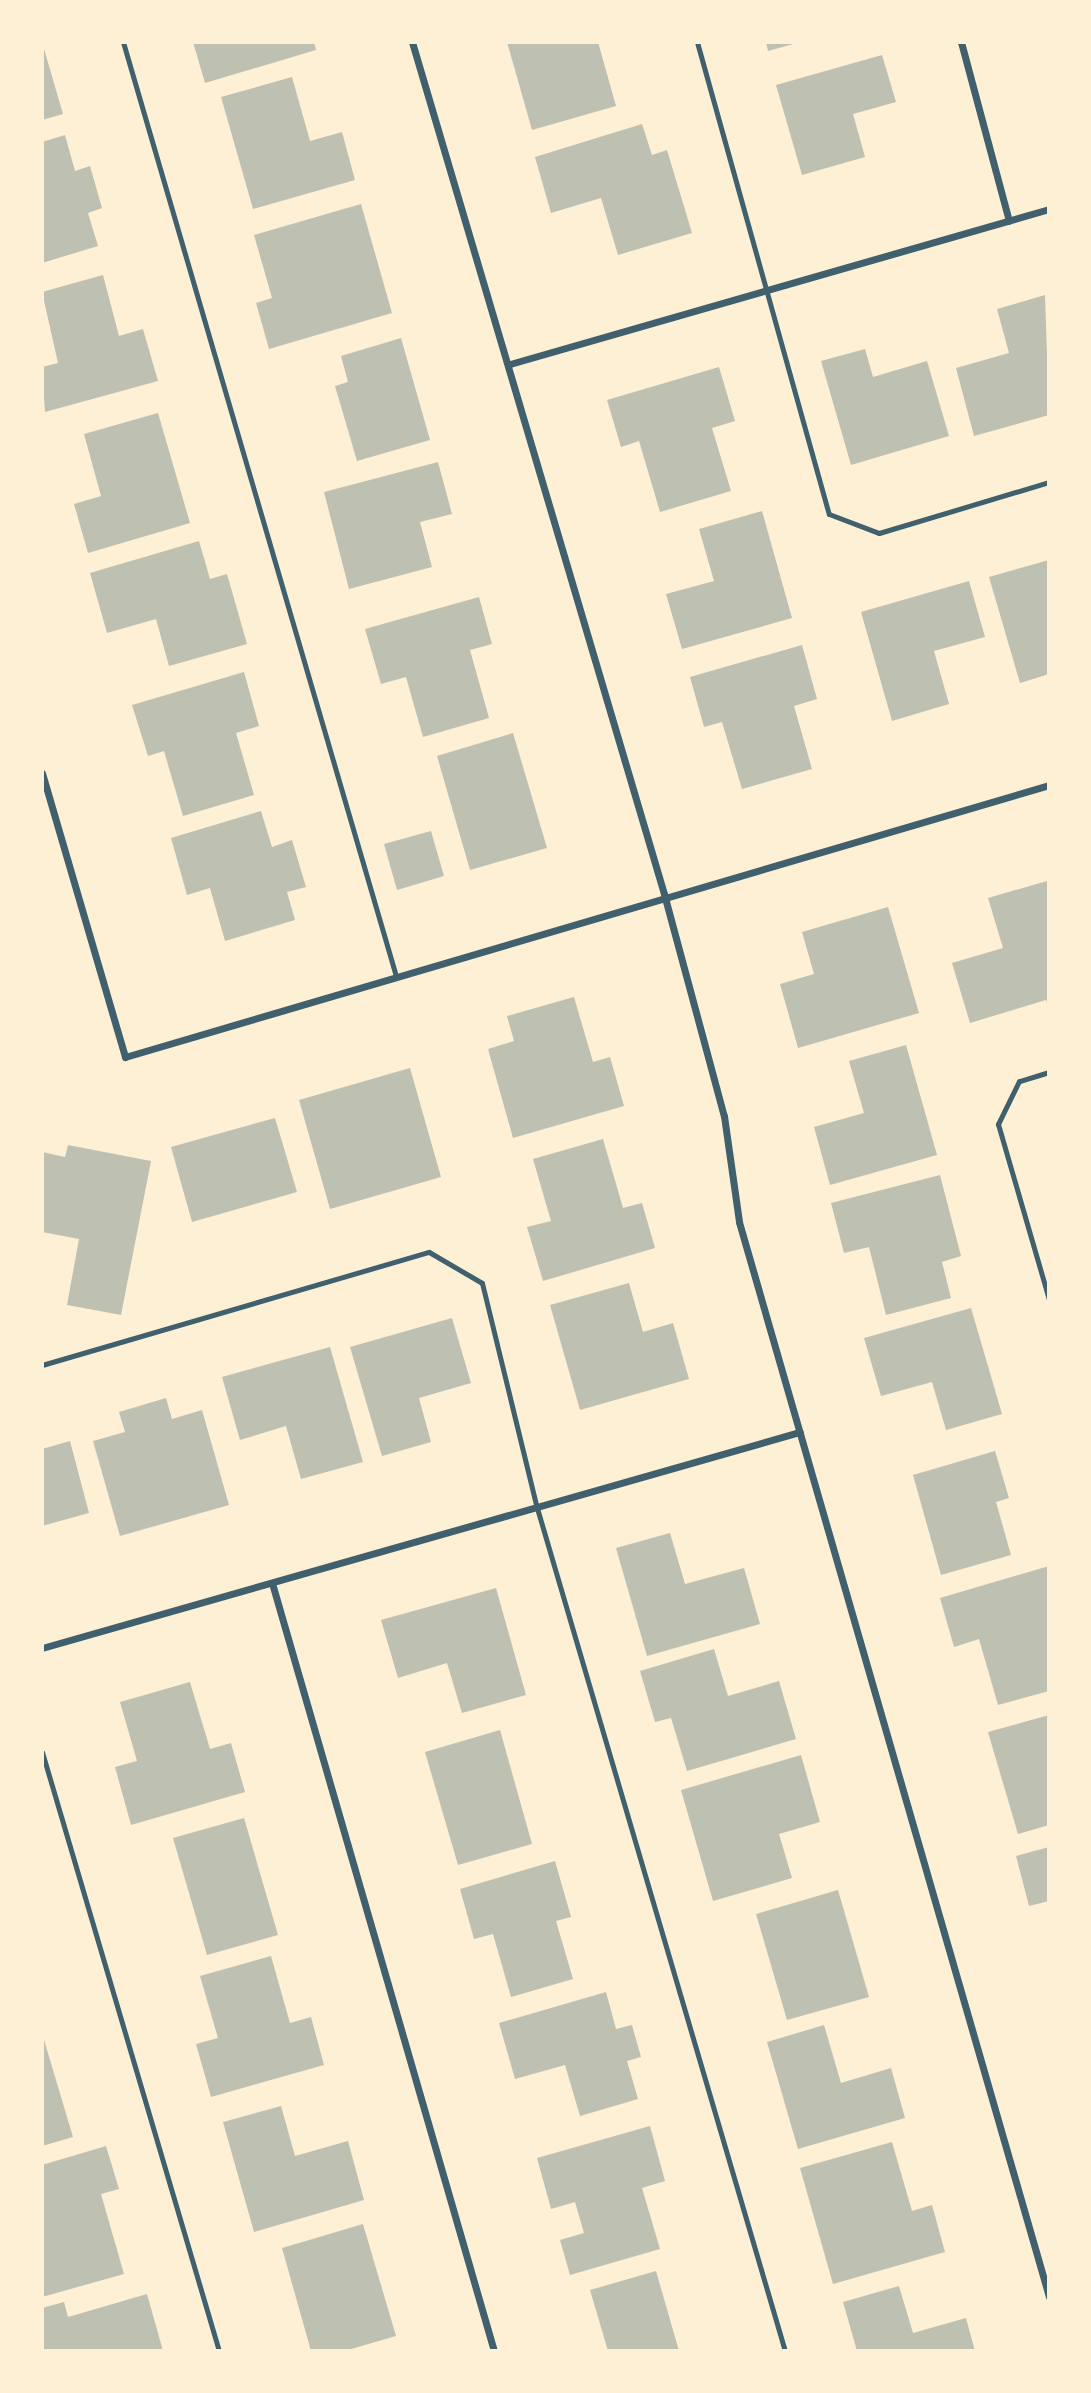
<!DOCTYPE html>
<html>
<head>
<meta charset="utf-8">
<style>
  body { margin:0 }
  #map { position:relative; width:1091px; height:2393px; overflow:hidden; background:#fdf0d5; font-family:Inter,sans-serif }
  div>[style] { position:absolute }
  .building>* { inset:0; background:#bec0b2 }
  .service>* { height:5px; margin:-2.5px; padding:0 2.5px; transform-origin:2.5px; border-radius:2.5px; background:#3f606c }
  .minor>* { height:7px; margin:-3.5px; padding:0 3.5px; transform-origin:3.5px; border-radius:3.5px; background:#3f606c }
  span { translate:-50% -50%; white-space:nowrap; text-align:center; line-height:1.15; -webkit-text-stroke:7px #fdf0d5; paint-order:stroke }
  .frame { position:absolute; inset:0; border:44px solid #fdf0d5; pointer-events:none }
</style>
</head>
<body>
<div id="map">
  <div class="building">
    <i style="clip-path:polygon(42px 42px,63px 114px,42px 120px)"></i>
    <i style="clip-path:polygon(193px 42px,314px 42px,316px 50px,205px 83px)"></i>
    <i style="clip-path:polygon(507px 42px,598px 42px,616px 106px,532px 130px)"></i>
    <i style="clip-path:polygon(766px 42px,797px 42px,797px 43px,768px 51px)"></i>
    <i style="clip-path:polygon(882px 55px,896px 102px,853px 114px,865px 157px,802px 175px,776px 85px)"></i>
    <i style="clip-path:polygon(292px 77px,310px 141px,342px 132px,355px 180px,253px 209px,221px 97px)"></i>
    <i style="clip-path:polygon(642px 124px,652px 155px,667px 150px,692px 233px,618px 255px,601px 198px,551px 213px,535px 157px)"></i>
    <i style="clip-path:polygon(65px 135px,75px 171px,90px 166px,102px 208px,88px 213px,98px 246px,42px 263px,42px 142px)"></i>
    <i style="clip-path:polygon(361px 204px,392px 313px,269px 349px,256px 303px,272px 298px,254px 235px)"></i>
    <i style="clip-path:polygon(103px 275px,119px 336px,143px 329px,158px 381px,45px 412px,42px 367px,58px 363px,42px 292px)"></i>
    <i style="clip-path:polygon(1045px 295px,1049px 415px,974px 436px,956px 368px,1009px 353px,997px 309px)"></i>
    <i style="clip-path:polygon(401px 338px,430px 440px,357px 461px,335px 386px,348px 382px,341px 356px)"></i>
    <i style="clip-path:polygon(865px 349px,873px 377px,927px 361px,949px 436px,851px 465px,821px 361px)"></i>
    <i style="clip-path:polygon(719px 367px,735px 421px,712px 428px,731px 491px,660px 512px,639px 441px,621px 447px,607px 400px)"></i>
    <i style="clip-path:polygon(158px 413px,190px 523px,88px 553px,74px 504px,101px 496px,84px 434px)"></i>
    <i style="clip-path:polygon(438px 462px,452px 514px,420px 522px,432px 567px,349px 589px,324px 492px)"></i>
    <i style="clip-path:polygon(762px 511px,792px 618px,682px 649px,666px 594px,714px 581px,699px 529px)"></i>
    <i style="clip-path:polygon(199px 541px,210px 579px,227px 574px,247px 644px,169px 666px,156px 619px,107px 633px,90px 573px)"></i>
    <i style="clip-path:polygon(1049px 560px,1049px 674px,1020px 683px,989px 577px)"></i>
    <i style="clip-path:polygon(969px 581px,985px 637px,934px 651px,949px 704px,892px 721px,861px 612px)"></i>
    <i style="clip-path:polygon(479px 597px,492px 644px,470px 650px,489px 718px,423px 737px,406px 677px,381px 684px,365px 629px)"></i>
    <i style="clip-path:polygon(802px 645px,817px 699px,794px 706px,812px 769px,742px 789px,722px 722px,704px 727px,690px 677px)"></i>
    <i style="clip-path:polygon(244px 672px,259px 726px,236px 733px,254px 795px,183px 816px,164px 751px,148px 756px,132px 705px)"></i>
    <i style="clip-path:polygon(513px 733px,547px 848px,470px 870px,437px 756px)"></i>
    <i style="clip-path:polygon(261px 811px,272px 847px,292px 840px,306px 887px,287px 892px,295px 920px,225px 941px,210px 888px,187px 895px,171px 838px)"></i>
    <i style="clip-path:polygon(431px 831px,444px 876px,397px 890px,384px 844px)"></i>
    <i style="clip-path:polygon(1047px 881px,1049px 1008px,1046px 1000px,970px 1023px,952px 963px,1003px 948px,988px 898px)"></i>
    <i style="clip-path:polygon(888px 907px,919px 1013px,798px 1048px,780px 984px,814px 974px,802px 932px)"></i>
    <i style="clip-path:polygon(574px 997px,593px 1062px,610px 1057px,624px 1106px,513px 1138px,488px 1049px,514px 1041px,507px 1016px)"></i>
    <i style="clip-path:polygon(906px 1045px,937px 1155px,830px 1185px,814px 1127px,864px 1113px,849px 1061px)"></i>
    <i style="clip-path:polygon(410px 1068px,441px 1177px,330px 1209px,299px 1100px)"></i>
    <i style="clip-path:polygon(275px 1118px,297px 1192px,192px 1222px,171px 1147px)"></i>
    <i style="clip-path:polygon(603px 1139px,623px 1208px,642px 1203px,655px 1248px,543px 1281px,527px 1227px,551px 1221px,533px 1159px)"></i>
    <i style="clip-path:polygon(68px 1145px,151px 1161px,121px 1315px,67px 1305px,79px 1239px,42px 1232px,42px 1152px,65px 1157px)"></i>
    <i style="clip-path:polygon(940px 1175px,961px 1256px,942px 1262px,951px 1298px,886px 1315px,869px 1247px,844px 1253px,831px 1203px)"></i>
    <i style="clip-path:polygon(629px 1283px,643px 1332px,673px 1323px,689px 1379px,580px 1410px,550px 1305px)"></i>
    <i style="clip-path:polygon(971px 1308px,1002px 1414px,946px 1430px,932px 1382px,881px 1396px,864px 1338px)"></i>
    <i style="clip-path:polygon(452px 1318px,471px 1383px,419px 1398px,431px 1442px,382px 1456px,350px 1347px)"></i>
    <i style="clip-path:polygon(330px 1347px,363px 1462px,301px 1479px,286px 1426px,240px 1440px,222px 1377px)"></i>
    <i style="clip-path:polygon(166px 1398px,172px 1419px,202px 1410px,229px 1505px,120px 1536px,93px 1441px,125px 1432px,119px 1412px)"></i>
    <i style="clip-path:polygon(70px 1441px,89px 1513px,42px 1526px,42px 1449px)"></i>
    <i style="clip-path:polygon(995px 1451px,1009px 1498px,996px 1502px,1011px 1555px,941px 1575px,913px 1475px)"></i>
    <i style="clip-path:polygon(670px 1533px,685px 1584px,744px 1568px,760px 1624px,647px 1656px,616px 1548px)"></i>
    <i style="clip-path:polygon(1049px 1566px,1049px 1691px,998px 1705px,979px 1639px,954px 1647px,940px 1598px)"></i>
    <i style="clip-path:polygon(496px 1588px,526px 1695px,462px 1713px,447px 1663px,398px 1678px,381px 1620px)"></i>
    <i style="clip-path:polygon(714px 1649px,728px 1696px,779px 1681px,796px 1739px,687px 1771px,671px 1718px,655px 1722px,640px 1671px)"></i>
    <i style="clip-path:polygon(190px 1682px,210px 1749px,231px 1743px,245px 1792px,131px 1825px,115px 1767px,137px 1761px,120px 1702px)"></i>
    <i style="clip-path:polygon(1049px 1715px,1049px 1825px,1018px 1834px,988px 1732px)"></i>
    <i style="clip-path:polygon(500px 1730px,532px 1844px,458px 1865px,425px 1752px)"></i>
    <i style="clip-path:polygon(801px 1755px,820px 1822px,779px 1834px,792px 1878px,713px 1901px,681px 1790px)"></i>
    <i style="clip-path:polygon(244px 1818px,278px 1935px,207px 1955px,173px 1838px)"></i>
    <i style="clip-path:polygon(1049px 1847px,1049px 1901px,1029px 1906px,1016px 1856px)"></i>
    <i style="clip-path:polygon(555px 1861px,571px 1917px,556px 1921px,573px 1979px,511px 1997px,493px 1934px,474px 1939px,460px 1889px)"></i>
    <i style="clip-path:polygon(838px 1890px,869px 1997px,787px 2020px,756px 1914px)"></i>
    <i style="clip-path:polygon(271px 1956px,290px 2023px,311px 2017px,324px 2065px,211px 2097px,196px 2044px,218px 2038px,200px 1976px)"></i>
    <i style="clip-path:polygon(606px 1992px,616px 2029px,632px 2025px,641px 2057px,627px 2061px,638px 2099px,580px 2116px,565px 2065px,515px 2079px,499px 2023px)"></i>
    <i style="clip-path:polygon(824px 2025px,841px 2083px,891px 2068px,905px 2118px,798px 2149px,767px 2042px)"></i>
    <i style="clip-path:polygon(42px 2033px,73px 2137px,42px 2146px)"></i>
    <i style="clip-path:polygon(281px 2106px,295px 2156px,348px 2141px,364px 2200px,254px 2232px,223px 2122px)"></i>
    <i style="clip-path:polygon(650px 2126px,665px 2181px,642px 2188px,660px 2249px,570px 2275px,560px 2240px,584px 2233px,575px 2202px,551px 2209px,537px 2158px)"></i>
    <i style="clip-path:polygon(892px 2142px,912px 2211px,932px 2205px,945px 2252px,833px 2284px,800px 2168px)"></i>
    <i style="clip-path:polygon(106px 2146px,119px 2189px,101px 2194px,124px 2274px,42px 2297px,42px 2165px)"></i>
    <i style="clip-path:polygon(363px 2224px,396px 2336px,344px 2351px,311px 2351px,282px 2248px)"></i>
    <i style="clip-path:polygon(656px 2271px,679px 2351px,608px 2351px,590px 2290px)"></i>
    <i style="clip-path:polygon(899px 2286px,913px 2333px,966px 2318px,975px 2351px,857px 2351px,843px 2302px)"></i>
    <i style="clip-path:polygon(147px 2294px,163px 2351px,42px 2351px,42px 2308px,64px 2302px,68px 2317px)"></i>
  </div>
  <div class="service">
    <i style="left:123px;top:42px;width:970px;rotate:73.71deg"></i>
    <i style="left:697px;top:42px;width:490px;rotate:74.4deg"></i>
    <i style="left:829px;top:514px;width:53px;rotate:20.8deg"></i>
    <i style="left:879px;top:533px;width:177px;rotate:-16.7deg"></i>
    <i style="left:1049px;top:1072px;width:31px;rotate:163deg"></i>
    <i style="left:1019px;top:1081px;width:48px;rotate:116deg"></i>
    <i style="left:998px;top:1124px;width:182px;rotate:73.8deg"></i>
    <i style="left:42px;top:1365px;width:403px;rotate:-16.3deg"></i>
    <i style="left:429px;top:1252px;width:61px;rotate:30.3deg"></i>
    <i style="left:482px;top:1283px;width:232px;rotate:76.3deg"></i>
    <i style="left:537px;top:1508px;width:879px;rotate:73.61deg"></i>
    <i style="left:42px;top:1752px;width:625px;rotate:73.54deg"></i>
  </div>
  <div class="minor">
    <i style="left:412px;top:42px;width:888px;rotate:73.52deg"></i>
    <i style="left:664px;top:894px;width:230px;rotate:74.9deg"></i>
    <i style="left:724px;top:1116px;width:107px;rotate:81.9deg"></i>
    <i style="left:739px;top:1222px;width:1119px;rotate:73.91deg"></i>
    <i style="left:961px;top:42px;width:185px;rotate:75deg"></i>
    <i style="left:510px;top:364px;width:561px;rotate:-16.04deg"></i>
    <i style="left:42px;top:773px;width:296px;rotate:73.7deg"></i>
    <i style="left:125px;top:1057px;width:963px;rotate:-16.4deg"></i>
    <i style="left:272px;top:1583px;width:799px;rotate:73.88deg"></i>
    <i style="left:42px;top:1648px;width:788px;rotate:-15.91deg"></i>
  </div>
  <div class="frame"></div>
</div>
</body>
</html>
